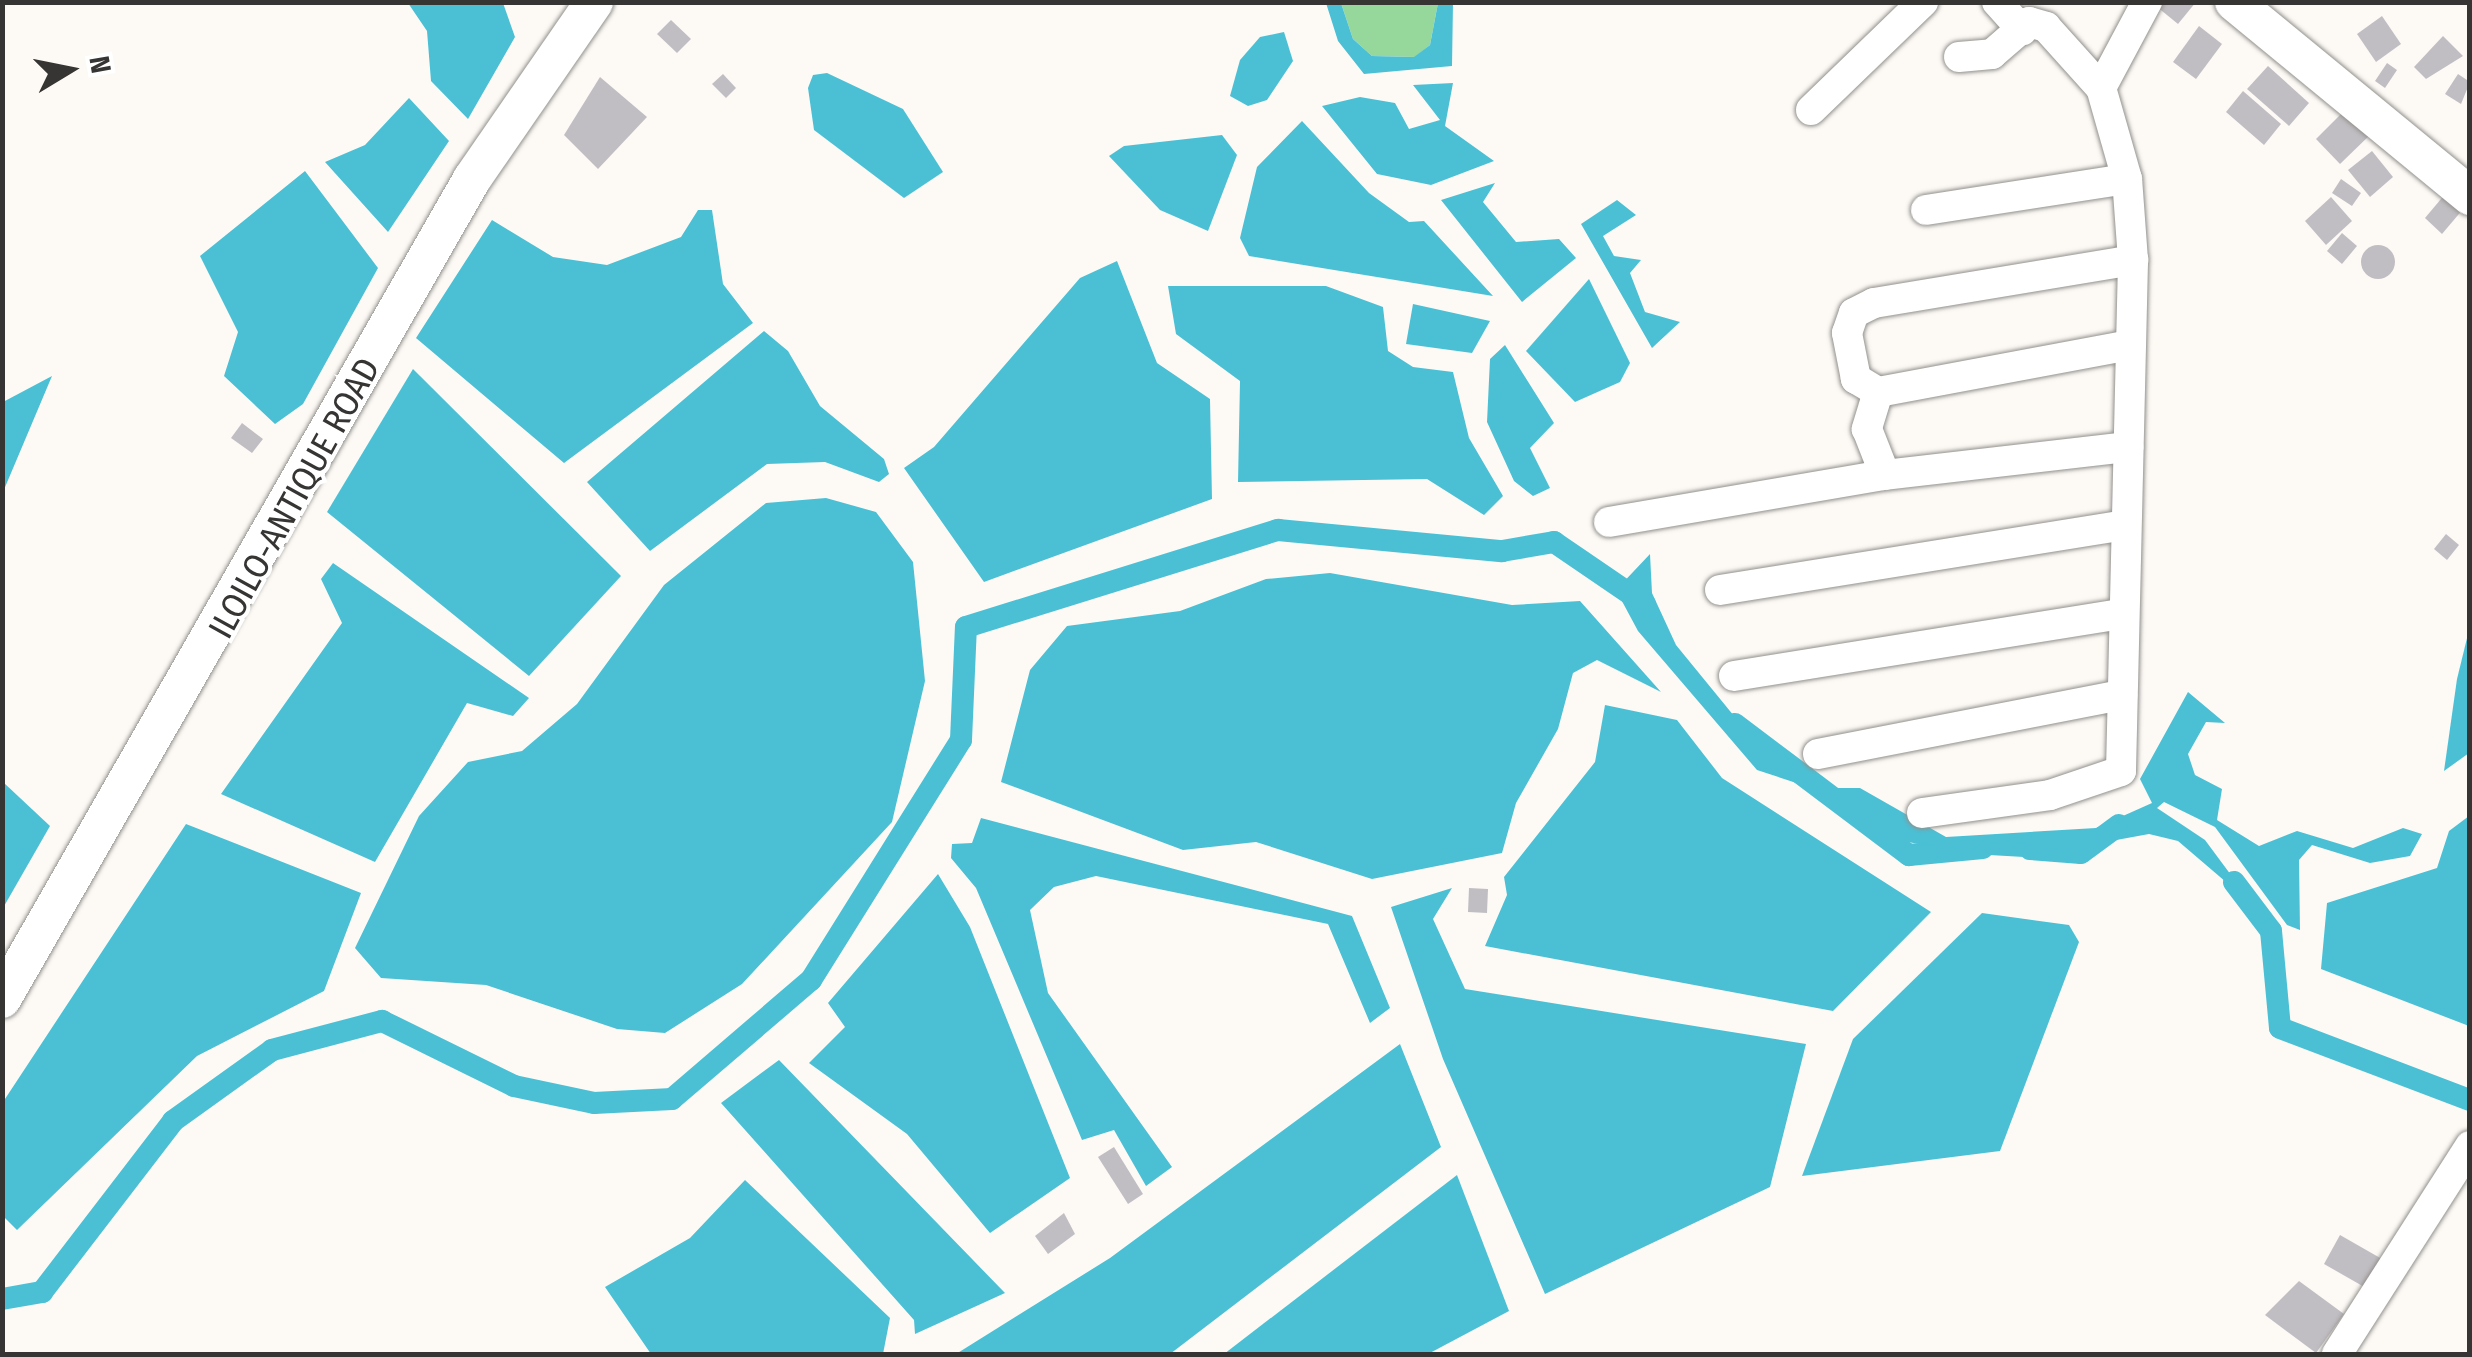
<!DOCTYPE html>
<html>
<head>
<meta charset="utf-8">
<style>
  body { margin:0 }
  #map { position:relative; width:2472px; height:1357px; overflow:hidden; background:#fdfaf6; font-family:"Fira Sans Condensed",sans-serif }
  div>[style] { position:absolute }
  .forest>* { inset:0; background:#96d89b }
  .water>* { inset:0; background:#4bc0d5 }
  .canal>* { height:22px; margin:-11px; padding:0 11px; transform-origin:11px; border-radius:11px; background:#4bc0d5 }
  .building>* { inset:0; background:#c1bec3 }
  .round { border-radius:50% }
  .roads { filter:drop-shadow(0 0 2px #92908c) drop-shadow(0 0 2px #92908c) }
  .minor>* { height:30px; margin:-15px; padding:0 15px; transform-origin:15px; border-radius:15px; background:#fff }
  .major>* { height:38px; margin:-19px; padding:0 19px; transform-origin:19px; border-radius:19px; background:#fff }
  span { translate:-50% -50%; white-space:nowrap; text-align:center; line-height:1.15; -webkit-text-stroke:8px #fff; paint-order:stroke }
  .street-label { font-size:35px; color:#363534 }
  .frame { position:absolute; inset:0; border:5px solid #363534; pointer-events:none }
  .north { position:absolute; left:20px; top:20px; width:100px; height:100px; -webkit-text-stroke:8px #fff; paint-order:stroke; rotate:80deg; font-size:28px; font-weight:700; line-height:40px; text-align:center; color:#363534 }
  .north::after { content:''; display:block; margin:auto; width:35px; height:45px; background:#363534; clip-path:polygon(50% 0,100% 100%,50% 72%,0 100%) }
</style>
</head>
<body>
<div id="map">
  <div class="forest">
    <i style="clip-path:polygon(1341px 3px,1438px 3px,1430px 45px,1415px 57px,1372px 56px,1353px 39px)"></i>
  </div>
  <div class="water">
    <i style="clip-path:polygon(408px 3px,503px 3px,515px 37px,468px 119px,431px 81px,427px 31px)"></i>
    <i style="clip-path:polygon(1326px 3px,1341px 3px,1353px 39px,1372px 56px,1414px 57px,1430px 45px,1438px 3px,1453px 3px,1452px 66px,1364px 74px,1338px 41px)"></i>
    <i style="clip-path:polygon(1284px 32px,1293px 61px,1267px 100px,1248px 106px,1230px 96px,1240px 60px,1260px 37px)"></i>
    <i style="clip-path:polygon(827px 73px,903px 109px,943px 172px,904px 198px,814px 130px,808px 88px,813px 75px)"></i>
    <i style="clip-path:polygon(1453px 83px,1445px 126px,1494px 161px,1431px 185px,1377px 174px,1322px 106px,1360px 97px,1395px 103px,1409px 129px,1440px 120px,1413px 85px)"></i>
    <i style="clip-path:polygon(409px 98px,449px 141px,388px 232px,325px 162px,365px 145px)"></i>
    <i style="clip-path:polygon(1302px 121px,1369px 193px,1409px 222px,1424px 221px,1493px 296px,1249px 256px,1240px 238px,1257px 167px)"></i>
    <i style="clip-path:polygon(1222px 135px,1237px 155px,1208px 231px,1160px 210px,1109px 156px,1124px 146px)"></i>
    <i style="clip-path:polygon(305px 171px,378px 268px,303px 404px,275px 424px,224px 376px,238px 332px,200px 256px)"></i>
    <i style="clip-path:polygon(1495px 183px,1483px 202px,1516px 242px,1559px 239px,1576px 258px,1522px 302px,1441px 200px)"></i>
    <i style="clip-path:polygon(1617px 200px,1636px 215px,1603px 236px,1614px 256px,1641px 260px,1630px 273px,1645px 312px,1680px 322px,1652px 348px,1581px 224px)"></i>
    <i style="clip-path:polygon(698px 210px,712px 210px,723px 284px,753px 323px,564px 463px,416px 338px,492px 220px,553px 257px,607px 265px,681px 237px)"></i>
    <i style="clip-path:polygon(1117px 261px,1157px 363px,1210px 399px,1212px 499px,984px 582px,904px 468px,934px 447px,1080px 278px)"></i>
    <i style="clip-path:polygon(1589px 279px,1630px 363px,1620px 382px,1575px 402px,1526px 351px)"></i>
    <i style="clip-path:polygon(1168px 286px,1326px 286px,1383px 307px,1388px 351px,1413px 367px,1453px 372px,1469px 438px,1503px 496px,1484px 515px,1427px 479px,1238px 482px,1240px 381px,1176px 334px)"></i>
    <i style="clip-path:polygon(1413px 304px,1490px 321px,1472px 353px,1406px 344px)"></i>
    <i style="clip-path:polygon(764px 331px,788px 351px,820px 406px,884px 459px,889px 474px,879px 482px,825px 462px,767px 464px,650px 551px,587px 482px)"></i>
    <i style="clip-path:polygon(1505px 345px,1554px 423px,1530px 448px,1550px 488px,1533px 496px,1514px 481px,1487px 422px,1490px 359px)"></i>
    <i style="clip-path:polygon(413px 369px,621px 576px,529px 676px,327px 512px)"></i>
    <i style="clip-path:polygon(52px 376px,3px 492px,3px 495px,3px 402px)"></i>
    <i style="clip-path:polygon(826px 498px,876px 512px,913px 562px,925px 681px,892px 822px,742px 984px,665px 1033px,617px 1029px,486px 985px,381px 978px,355px 948px,419px 816px,468px 762px,522px 751px,577px 704px,664px 585px,766px 503px)"></i>
    <i style="clip-path:polygon(1650px 554px,1652px 593px,1676px 645px,1770px 760px,1823px 777px,1824px 792px,1757px 770px,1638px 631px,1616px 590px)"></i>
    <i style="clip-path:polygon(333px 563px,529px 698px,513px 716px,467px 703px,375px 862px,221px 794px,342px 623px,321px 579px)"></i>
    <i style="clip-path:polygon(1330px 573px,1512px 605px,1580px 601px,1661px 692px,1597px 660px,1573px 673px,1558px 729px,1516px 803px,1502px 853px,1372px 879px,1256px 842px,1183px 850px,1001px 782px,1030px 670px,1067px 626px,1180px 611px,1266px 579px)"></i>
    <i style="clip-path:polygon(2469px 630px,2469px 753px,2444px 771px,2457px 679px)"></i>
    <i style="clip-path:polygon(2188px 692px,2225px 723px,2206px 722px,2188px 754px,2195px 775px,2222px 789px,2217px 820px,2259px 846px,2297px 831px,2353px 848px,2403px 828px,2422px 834px,2410px 856px,2370px 863px,2312px 845px,2299px 860px,2300px 930px,2287px 925px,2215px 827px,2164px 802px,2157px 808px,2205px 840px,2254px 906px,2178px 841px,2149px 834px,2024px 857px,1972px 854px,1908px 842px,1828px 788px,1860px 788px,1946px 837px,2096px 828px,2152px 803px,2140px 779px)"></i>
    <i style="clip-path:polygon(1605px 705px,1677px 720px,1722px 778px,1931px 912px,1833px 1011px,1485px 946px,1507px 895px,1504px 877px,1595px 762px)"></i>
    <i style="clip-path:polygon(3px 782px,50px 826px,3px 908px)"></i>
    <i style="clip-path:polygon(2469px 816px,2469px 1026px,2321px 969px,2327px 903px,2437px 868px,2449px 831px)"></i>
    <i style="clip-path:polygon(981px 818px,1352px 916px,1390px 1008px,1370px 1023px,1328px 924px,1096px 876px,1054px 887px,1030px 910px,1048px 993px,1172px 1167px,1146px 1186px,1114px 1130px,1082px 1140px,976px 888px,951px 858px,952px 844px,972px 843px)"></i>
    <i style="clip-path:polygon(186px 824px,361px 893px,324px 991px,197px 1056px,17px 1230px,3px 1216px,3px 1102px)"></i>
    <i style="clip-path:polygon(938px 874px,970px 927px,1070px 1178px,990px 1233px,907px 1134px,809px 1063px,845px 1027px,828px 1003px)"></i>
    <i style="clip-path:polygon(1452px 888px,1433px 919px,1465px 989px,1806px 1044px,1770px 1187px,1545px 1294px,1443px 1059px,1391px 907px)"></i>
    <i style="clip-path:polygon(1982px 913px,2069px 925px,2079px 942px,2000px 1151px,1802px 1176px,1853px 1039px)"></i>
    <i style="clip-path:polygon(1400px 1044px,1441px 1147px,1170px 1354px,956px 1354px,1110px 1258px)"></i>
    <i style="clip-path:polygon(779px 1060px,1005px 1293px,915px 1334px,914px 1320px,721px 1103px)"></i>
    <i style="clip-path:polygon(1457px 1175px,1509px 1311px,1428px 1354px,1224px 1354px)"></i>
    <i style="clip-path:polygon(745px 1180px,890px 1318px,883px 1354px,651px 1354px,605px 1287px,690px 1238px)"></i>
  </div>
  <div class="canal">
    <i style="left:1735px;top:724px;width:218px;rotate:37deg"></i>
    <i style="left:1909px;top:855px;width:74px;rotate:-5.4deg"></i>
    <i style="left:2030px;top:849px;width:51px;rotate:4.5deg"></i>
    <i style="left:2081px;top:853px;width:47px;rotate:-36.4deg"></i>
    <i style="left:2234px;top:882px;width:61px;rotate:52.9deg"></i>
    <i style="left:2271px;top:931px;width:97px;rotate:84.7deg"></i>
    <i style="left:2280px;top:1028px;width:203px;rotate:20.8deg"></i>
    <i style="left:2px;top:1299px;width:41px;rotate:-9.9deg"></i>
    <i style="left:42px;top:1292px;width:215px;rotate:-52.5deg"></i>
    <i style="left:173px;top:1121px;width:122px;rotate:-35.6deg"></i>
    <i style="left:272px;top:1050px;width:114px;rotate:-14.8deg"></i>
    <i style="left:382px;top:1021px;width:147px;rotate:26.2deg"></i>
    <i style="left:514px;top:1086px;width:82px;rotate:12deg"></i>
    <i style="left:594px;top:1103px;width:78px;rotate:-2.9deg"></i>
    <i style="left:672px;top:1099px;width:183px;rotate:-40.6deg"></i>
    <i style="left:811px;top:980px;width:283px;rotate:-58deg"></i>
    <i style="left:961px;top:740px;width:113px;rotate:-87.5deg"></i>
    <i style="left:966px;top:627px;width:327px;rotate:-17.3deg"></i>
    <i style="left:1278px;top:530px;width:225px;rotate:5.4deg"></i>
    <i style="left:1502px;top:551px;width:53px;rotate:-9.8deg"></i>
    <i style="left:1554px;top:542px;width:110px;rotate:34.3deg"></i>
  </div>
  <div class="building">
    <i style="clip-path:polygon(2151px 2px,2196px 2px,2178px 24px)"></i>
    <i style="clip-path:polygon(2382px 16px,2401px 44px,2376px 62px,2357px 34px)"></i>
    <i style="clip-path:polygon(671px 20px,691px 39px,677px 53px,657px 34px)"></i>
    <i style="clip-path:polygon(2199px 26px,2222px 44px,2196px 79px,2173px 62px)"></i>
    <i style="clip-path:polygon(2443px 36px,2463px 56px,2426px 79px,2414px 67px)"></i>
    <i style="clip-path:polygon(2387px 63px,2397px 70px,2385px 88px,2375px 81px)"></i>
    <i style="clip-path:polygon(2268px 66px,2309px 103px,2289px 126px,2247px 89px)"></i>
    <i style="clip-path:polygon(723px 74px,736px 88px,726px 98px,712px 84px)"></i>
    <i style="clip-path:polygon(2458px 74px,2470px 82px,2461px 104px,2445px 94px)"></i>
    <i style="clip-path:polygon(600px 77px,647px 117px,598px 169px,564px 135px)"></i>
    <i style="clip-path:polygon(2243px 91px,2281px 124px,2264px 145px,2226px 112px)"></i>
    <i style="clip-path:polygon(2347px 108px,2372px 133px,2340px 164px,2316px 139px)"></i>
    <i style="clip-path:polygon(2372px 151px,2393px 177px,2370px 197px,2348px 170px)"></i>
    <i style="clip-path:polygon(2341px 179px,2361px 193px,2352px 206px,2332px 193px)"></i>
    <i style="clip-path:polygon(2446px 193px,2464px 208px,2442px 234px,2425px 218px)"></i>
    <i style="clip-path:polygon(2331px 197px,2352px 221px,2326px 245px,2305px 221px)"></i>
    <i style="clip-path:polygon(2342px 233px,2357px 246px,2342px 264px,2327px 251px)"></i>
    <i class="round" style="left:2361px;top:245px;width:34px;height:34px"></i>
    <i style="clip-path:polygon(242px 423px,263px 439px,252px 453px,231px 438px)"></i>
    <i style="clip-path:polygon(2446px 534px,2459px 545px,2447px 560px,2434px 549px)"></i>
    <i style="clip-path:polygon(1469px 888px,1488px 889px,1487px 913px,1468px 912px)"></i>
    <i style="clip-path:polygon(1114px 1147px,1143px 1194px,1128px 1204px,1098px 1157px)"></i>
    <i style="clip-path:polygon(1064px 1213px,1075px 1234px,1048px 1254px,1035px 1236px)"></i>
    <i style="clip-path:polygon(2340px 1235px,2382px 1259px,2366px 1288px,2324px 1264px)"></i>
    <i style="clip-path:polygon(2299px 1281px,2344px 1314px,2316px 1353px,2265px 1315px)"></i>
  </div>
  <div class="roads">
    <div class="minor">
      <i style="left:1997px;top:2px;width:38px;rotate:48deg"></i>
      <i style="left:1959px;top:57px;width:33px;rotate:-5deg"></i>
      <i style="left:1992px;top:54px;width:49px;rotate:-40.9deg"></i>
      <i style="left:2029px;top:22px;width:18px;rotate:16deg"></i>
      <i style="left:2046px;top:27px;width:82px;rotate:48deg"></i>
      <i style="left:2101px;top:88px;width:98px;rotate:-61.9deg"></i>
      <i style="left:1811px;top:110px;width:156px;rotate:-44deg"></i>
      <i style="left:1926px;top:210px;width:203px;rotate:-8.8deg"></i>
      <i style="left:2130px;top:345px;width:256px;rotate:169.4deg"></i>
      <i style="left:1878px;top:392px;width:26px;rotate:-149deg"></i>
      <i style="left:1856px;top:379px;width:47px;rotate:-101.1deg"></i>
      <i style="left:1847px;top:333px;width:21px;rotate:-71deg"></i>
      <i style="left:1854px;top:313px;width:22px;rotate:-27deg"></i>
      <i style="left:1874px;top:303px;width:263px;rotate:-9.4deg"></i>
      <i style="left:1878px;top:392px;width:39px;rotate:107deg"></i>
      <i style="left:1867px;top:429px;width:49px;rotate:68.6deg"></i>
      <i style="left:1609px;top:522px;width:280px;rotate:-9.7deg"></i>
      <i style="left:1885px;top:475px;width:245px;rotate:-6.6deg"></i>
      <i style="left:1720px;top:590px;width:409px;rotate:-9.1deg"></i>
      <i style="left:1734px;top:676px;width:394px;rotate:-9.1deg"></i>
      <i style="left:1818px;top:754px;width:310px;rotate:-11deg"></i>
      <i style="left:1922px;top:813px;width:129px;rotate:-8deg"></i>
      <i style="left:2050px;top:795px;width:75px;rotate:-18.7deg"></i>
      <i style="left:2121px;top:771px;width:511px;rotate:-88.65deg"></i>
      <i style="left:2133px;top:260px;width:81px;rotate:-94.2deg"></i>
      <i style="left:2127px;top:179px;width:95px;rotate:-105.9deg"></i>
      <i style="left:2337px;top:1354px;width:247px;rotate:-57.4deg"></i>
    </div>
    <div class="major">
      <i style="left:2234px;top:2px;width:306px;rotate:39.4deg"></i>
      <i style="left:2px;top:999px;width:945px;rotate:-60.18deg"></i>
      <i style="left:472px;top:179px;width:215px;rotate:-55.4deg"></i>
    </div>
  </div>
  <div class="street-label">
    <span style="left:294px;top:498px;rotate:-61deg">ILOILO-ANTIQUE ROAD</span>
  </div>
  <div class="frame"></div>
  <div class="north">N</div>
</div>
</body>
</html>
